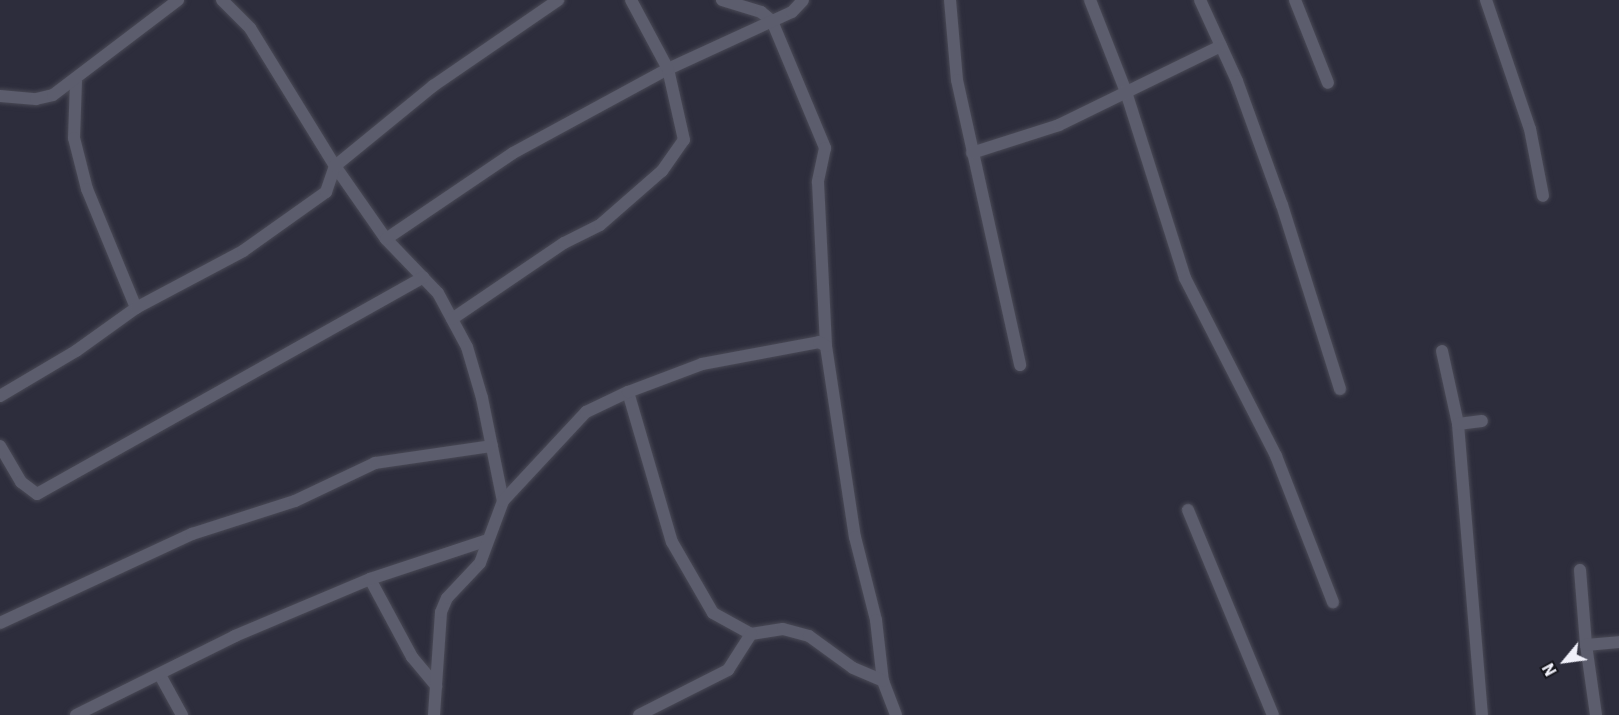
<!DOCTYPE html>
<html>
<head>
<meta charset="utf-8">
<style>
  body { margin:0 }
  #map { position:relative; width:1619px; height:715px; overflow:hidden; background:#2d2d3c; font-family:"IBM Plex Sans",sans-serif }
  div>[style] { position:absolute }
  .roads { filter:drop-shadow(0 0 2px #4a4a56) drop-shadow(0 0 2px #4a4a56) }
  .minor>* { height:12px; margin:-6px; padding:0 6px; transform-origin:6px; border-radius:6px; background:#5c5d6d }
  span { translate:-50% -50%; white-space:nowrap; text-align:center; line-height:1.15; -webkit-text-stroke:4.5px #16161d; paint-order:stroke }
  .north { position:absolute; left:1535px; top:631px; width:60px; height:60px; -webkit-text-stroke:4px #16161d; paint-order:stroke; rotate:241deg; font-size:16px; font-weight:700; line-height:24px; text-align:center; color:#f0f0fa }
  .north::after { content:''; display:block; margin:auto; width:21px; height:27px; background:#f0f0fa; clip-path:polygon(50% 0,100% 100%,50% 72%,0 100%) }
</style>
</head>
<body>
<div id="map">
  <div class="roads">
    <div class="minor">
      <i style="left:222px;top:0;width:40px;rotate:45deg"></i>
      <i style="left:250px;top:28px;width:162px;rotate:58.4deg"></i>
      <i style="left:335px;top:166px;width:89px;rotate:55.1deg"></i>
      <i style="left:386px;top:239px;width:75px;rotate:46.1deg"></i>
      <i style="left:438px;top:293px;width:61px;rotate:61.8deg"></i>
      <i style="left:467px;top:347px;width:53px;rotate:73.6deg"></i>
      <i style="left:482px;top:398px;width:105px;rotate:78.5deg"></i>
      <i style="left:722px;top:0;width:41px;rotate:17.1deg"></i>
      <i style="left:761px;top:12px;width:14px;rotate:39deg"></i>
      <i style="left:772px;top:21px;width:138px;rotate:67.3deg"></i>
      <i style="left:825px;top:148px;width:35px;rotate:102deg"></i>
      <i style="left:818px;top:182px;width:164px;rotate:87.2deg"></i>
      <i style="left:826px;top:346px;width:193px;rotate:81.4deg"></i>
      <i style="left:855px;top:537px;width:86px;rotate:75.8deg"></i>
      <i style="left:876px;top:620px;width:61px;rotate:83.5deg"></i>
      <i style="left:883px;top:681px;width:36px;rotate:69deg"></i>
      <i style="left:950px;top:0;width:80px;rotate:85deg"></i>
      <i style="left:957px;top:80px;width:292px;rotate:77.5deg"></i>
      <i style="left:1090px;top:0;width:99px;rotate:68.6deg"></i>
      <i style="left:1126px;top:92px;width:195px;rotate:72.4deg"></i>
      <i style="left:1185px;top:278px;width:200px;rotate:62.9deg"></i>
      <i style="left:1276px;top:456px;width:157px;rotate:68.7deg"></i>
      <i style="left:1200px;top:0;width:89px;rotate:65.4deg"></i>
      <i style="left:1237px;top:81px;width:132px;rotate:70.1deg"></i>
      <i style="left:1282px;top:205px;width:193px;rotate:72.5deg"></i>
      <i style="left:1295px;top:0;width:89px;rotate:68.3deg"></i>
      <i style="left:1486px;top:0;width:136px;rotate:71.2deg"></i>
      <i style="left:1530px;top:129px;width:68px;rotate:79deg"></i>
      <i style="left:76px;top:81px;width:57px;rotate:92deg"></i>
      <i style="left:74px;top:138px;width:53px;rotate:75.7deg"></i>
      <i style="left:87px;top:189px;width:129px;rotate:67.6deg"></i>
      <i style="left:0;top:96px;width:36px;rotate:5deg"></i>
      <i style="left:36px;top:99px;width:17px;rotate:-13deg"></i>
      <i style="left:53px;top:95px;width:157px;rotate:-37.2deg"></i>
      <i style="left:972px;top:153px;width:91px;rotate:-17.8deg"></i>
      <i style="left:1059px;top:125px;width:180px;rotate:-26deg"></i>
      <i style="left:386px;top:239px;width:153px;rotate:-34.1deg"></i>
      <i style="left:513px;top:153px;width:176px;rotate:-28.5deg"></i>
      <i style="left:668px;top:69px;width:136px;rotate:-24.7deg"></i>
      <i style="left:792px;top:12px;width:16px;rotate:-47deg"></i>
      <i style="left:452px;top:319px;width:135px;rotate:-34.2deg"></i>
      <i style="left:564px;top:243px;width:40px;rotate:-26.6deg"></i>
      <i style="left:600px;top:225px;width:82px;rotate:-41.1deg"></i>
      <i style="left:662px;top:171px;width:38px;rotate:-55deg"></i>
      <i style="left:684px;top:140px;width:73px;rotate:-102.7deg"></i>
      <i style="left:668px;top:69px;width:78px;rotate:-118.2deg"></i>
      <i style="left:1442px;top:351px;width:75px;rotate:77.6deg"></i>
      <i style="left:1458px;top:424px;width:292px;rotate:85.3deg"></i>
      <i style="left:628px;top:392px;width:156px;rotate:73.7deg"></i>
      <i style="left:672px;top:542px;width:82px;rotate:60deg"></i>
      <i style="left:713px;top:613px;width:43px;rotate:28.9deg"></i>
      <i style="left:751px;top:634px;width:32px;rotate:-9deg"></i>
      <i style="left:783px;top:629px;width:27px;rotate:15deg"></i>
      <i style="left:809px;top:636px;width:54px;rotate:36deg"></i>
      <i style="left:853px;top:668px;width:33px;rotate:23deg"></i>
      <i style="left:0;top:396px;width:88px;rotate:-30.6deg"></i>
      <i style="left:76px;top:351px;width:74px;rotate:-35.6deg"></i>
      <i style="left:136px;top:308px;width:121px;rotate:-28deg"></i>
      <i style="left:243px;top:251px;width:102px;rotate:-35.4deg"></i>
      <i style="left:326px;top:192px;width:28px;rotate:-71deg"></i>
      <i style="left:335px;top:166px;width:127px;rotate:-39.2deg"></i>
      <i style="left:433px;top:86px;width:152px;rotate:-34.5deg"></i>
      <i style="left:1458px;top:424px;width:24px;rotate:-7deg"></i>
      <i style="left:0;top:446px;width:42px;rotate:59.7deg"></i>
      <i style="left:21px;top:482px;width:20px;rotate:37deg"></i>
      <i style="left:37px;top:494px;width:443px;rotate:-29.3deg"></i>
      <i style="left:1188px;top:510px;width:222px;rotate:67.5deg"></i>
      <i style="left:1580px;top:570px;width:75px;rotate:85.4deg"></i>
      <i style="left:370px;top:579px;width:89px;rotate:61.7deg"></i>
      <i style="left:412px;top:657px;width:38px;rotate:50deg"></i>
      <i style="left:0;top:623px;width:212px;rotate:-24.9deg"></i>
      <i style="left:192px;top:534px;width:108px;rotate:-17.8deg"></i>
      <i style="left:295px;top:501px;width:89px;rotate:-25.4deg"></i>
      <i style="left:375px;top:463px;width:118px;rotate:-8.3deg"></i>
      <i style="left:160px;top:675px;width:46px;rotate:61.2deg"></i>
      <i style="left:76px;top:715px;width:178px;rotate:-26.4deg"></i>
      <i style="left:235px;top:636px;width:147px;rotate:-22.9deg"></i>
      <i style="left:370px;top:579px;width:124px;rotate:-18.3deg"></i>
      <i style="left:434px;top:715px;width:103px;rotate:-86.1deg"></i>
      <i style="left:441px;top:612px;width:15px;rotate:-67deg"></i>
      <i style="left:447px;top:598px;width:48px;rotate:-46.7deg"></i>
      <i style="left:480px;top:563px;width:66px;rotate:-69.6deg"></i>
      <i style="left:503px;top:501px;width:122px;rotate:-47deg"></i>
      <i style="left:586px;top:412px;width:47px;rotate:-25.5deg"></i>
      <i style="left:628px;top:392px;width:79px;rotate:-20.7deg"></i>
      <i style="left:702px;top:364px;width:119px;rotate:-10.6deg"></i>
      <i style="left:819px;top:342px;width:8px;rotate:30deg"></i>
      <i style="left:639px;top:715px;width:100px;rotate:-26.8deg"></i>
      <i style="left:728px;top:670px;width:43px;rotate:-57.4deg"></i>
      <i style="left:1596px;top:715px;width:71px;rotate:-98.1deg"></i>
      <i style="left:1586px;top:645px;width:33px;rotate:-5deg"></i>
    </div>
  </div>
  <div class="north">N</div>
</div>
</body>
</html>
